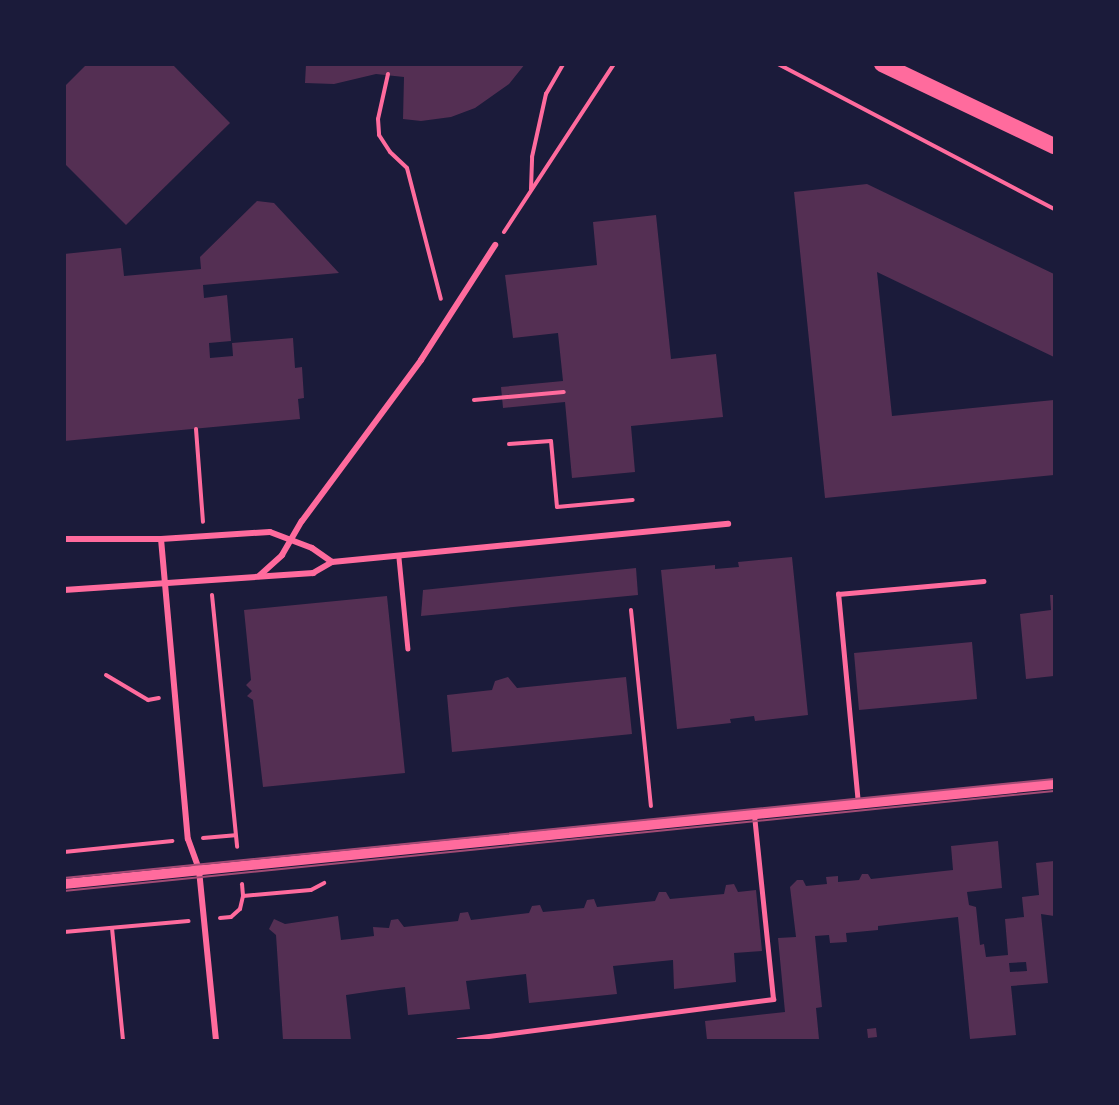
<!DOCTYPE html>
<html>
<head>
<meta charset="utf-8">
<style>
  body { margin:0 }
  #map { position:relative; width:1119px; height:1105px; overflow:hidden; background:#1b1b3a; font-family:"Exo 2",sans-serif }
  div>[style] { position:absolute }
  .building>* { inset:0; background:#542f53 }
  .path>* { height:4px; margin:-2px; padding:0 2px; transform-origin:2px; border-radius:2px; background:#ff6b9d }
  .service>* { height:4.5px; margin:-2.25px; padding:0 2.25px; transform-origin:2.25px; border-radius:2.25px; background:#ff6b9d }
  .minor>* { height:6px; margin:-3px; padding:0 3px; transform-origin:3px; border-radius:3px; background:#ff6b9d }
  .tertiary>* { height:10px; margin:-5px; padding:0 5px; transform-origin:5px; border-radius:5px; background:#ff6b9d }
  .trunk>* { height:16px; margin:-8px; padding:0 8px; transform-origin:8px; border-radius:8px; background:#ff6b9d }
  .tram>* { height:1.5px; margin:-0.75px; padding:0 0.75px; transform-origin:0.75px; border-radius:0.75px; background:#a44b75 }
  span { translate:-50% -50%; white-space:nowrap; text-align:center; line-height:1.15; -webkit-text-stroke:4.5px #1b1b3a; paint-order:stroke }
  .frame { position:absolute; inset:0; border:66px solid #1b1b3a; pointer-events:none }
</style>
</head>
<body>
<div id="map">
  <div class="building">
    <i style="clip-path:polygon(87px 64px,172px 64px,230px 123px,126px 225px,64px 163px,64px 87px)"></i>
    <i style="clip-path:polygon(306px 64px,525px 64px,509px 84px,475px 108px,451px 117px,421px 121px,403px 119px,404px 77px,376px 74px,334px 84px,305px 83px)"></i>
    <i style="clip-path:polygon(867px 184px,1054px 274px,1054px 357px,877px 272px,892px 416px,1054px 400px,1054px 475px,825px 498px,794px 192px)"></i>
    <i style="clip-path:polygon(257px 201px,274px 203px,339px 273px,203px 285px,204px 298px,227px 295px,231px 341px,209px 343px,210px 358px,233px 356px,232px 343px,293px 338px,295px 368px,302px 367px,304px 398px,298px 399px,300px 419px,64px 441px,64px 254px,121px 248px,124px 276px,201px 269px,200px 257px)"></i>
    <i style="clip-path:polygon(656px 215px,671px 359px,716px 354px,723px 417px,631px 426px,635px 472px,572px 478px,565px 402px,503px 408px,501px 387px,563px 381px,558px 333px,513px 338px,505px 275px,597px 265px,593px 222px)"></i>
    <i style="clip-path:polygon(792px 557px,808px 715px,755px 721px,754px 716px,730px 719px,731px 723px,677px 729px,661px 570px,715px 565px,715px 569px,739px 567px,738px 562px)"></i>
    <i style="clip-path:polygon(636px 568px,638px 595px,421px 616px,423px 590px)"></i>
    <i style="clip-path:polygon(1050px 595px,1054px 595px,1054px 676px,1026px 679px,1020px 614px,1051px 610px)"></i>
    <i style="clip-path:polygon(387px 596px,405px 773px,263px 787px,253px 700px,247px 696px,252px 691px,246px 685px,251px 680px,244px 610px)"></i>
    <i style="clip-path:polygon(972px 642px,977px 699px,859px 710px,854px 653px)"></i>
    <i style="clip-path:polygon(508px 677px,517px 688px,626px 677px,632px 734px,452px 752px,447px 695px,492px 690px,495px 681px)"></i>
    <i style="clip-path:polygon(evenodd,998px 841px,1002px 888px,967px 892px,969px 905px,976px 907px,980px 945px,984px 944px,986px 957px,1008px 955px,1005px 919px,1024px 917px,1022px 897px,1039px 895px,1036px 863px,1054px 861px,1054px 916px,1041px 914px,1048px 983px,1011px 986px,1016px 1035px,970px 1039px,958px 917px,878px 926px,878px 930px,846px 933px,847px 942px,830px 943px,829px 935px,815px 936px,822px 1007px,816px 1008px,819px 1039px,707px 1040px,705px 1021px,785px 1012px,778px 938px,796px 937px,790px 887px,797px 880px,803px 880px,806px 886px,827px 884px,826px 877px,838px 876px,838px 882px,859px 880px,862px 874px,868px 874px,871px 879px,953px 870px,951px 846px,998px 841px,1026px 962px,1027px 971px,1010px 972px,1009px 963px,1026px 962px)"></i>
    <i style="clip-path:polygon(734px 884px,738px 892px,756px 890px,762px 951px,734px 953px,736px 982px,674px 989px,673px 960px,613px 966px,617px 994px,529px 1003px,526px 974px,466px 981px,470px 1009px,408px 1015px,405px 987px,380px 990px,346px 995px,351px 1040px,283px 1040px,276px 935px,269px 929px,274px 919px,285px 924px,338px 916px,341px 940px,374px 936px,373px 927px,389px 928px,391px 920px,398px 919px,404px 927px,458px 921px,460px 913px,468px 912px,471px 920px,529px 913px,532px 906px,540px 905px,543px 912px,584px 908px,587px 900px,594px 899px,597px 907px,655px 901px,659px 892px,666px 892px,670px 899px,724px 894px,726px 885px)"></i>
    <i style="clip-path:polygon(876px 1028px,877px 1037px,868px 1038px,867px 1029px)"></i>
  </div>
  <div class="path">
    <i style="left:778px;top:64px;width:312px;rotate:27.7deg"></i>
    <i style="left:388px;top:74px;width:46px;rotate:102.5deg"></i>
    <i style="left:378px;top:119px;width:16px;rotate:86deg"></i>
    <i style="left:379px;top:135px;width:20px;rotate:57deg"></i>
    <i style="left:390px;top:152px;width:23px;rotate:43deg"></i>
    <i style="left:407px;top:168px;width:135px;rotate:75.5deg"></i>
    <i style="left:531px;top:189px;width:32px;rotate:-88deg"></i>
    <i style="left:532px;top:157px;width:65px;rotate:-77.5deg"></i>
    <i style="left:546px;top:94px;width:34px;rotate:-60deg"></i>
    <i style="left:504px;top:232px;width:201px;rotate:-56.8deg"></i>
    <i style="left:474px;top:400px;width:90px;rotate:-5.1deg"></i>
    <i style="left:196px;top:429px;width:93px;rotate:85.7deg"></i>
    <i style="left:509px;top:444px;width:42px;rotate:-4.1deg"></i>
    <i style="left:551px;top:441px;width:66px;rotate:84.8deg"></i>
    <i style="left:557px;top:507px;width:76px;rotate:-5.3deg"></i>
    <i style="left:212px;top:595px;width:253px;rotate:84.3deg"></i>
    <i style="left:631px;top:610px;width:197px;rotate:84.2deg"></i>
    <i style="left:106px;top:675px;width:49px;rotate:30.8deg"></i>
    <i style="left:148px;top:700px;width:11px;rotate:-10deg"></i>
    <i style="left:203px;top:838px;width:32px;rotate:-5deg"></i>
    <i style="left:64px;top:852px;width:109px;rotate:-5.8deg"></i>
    <i style="left:242px;top:884px;width:12px;rotate:85deg"></i>
    <i style="left:220px;top:918px;width:11px;rotate:-5deg"></i>
    <i style="left:231px;top:917px;width:12px;rotate:-42deg"></i>
    <i style="left:240px;top:909px;width:13px;rotate:-77deg"></i>
    <i style="left:243px;top:896px;width:68px;rotate:-5deg"></i>
    <i style="left:311px;top:890px;width:15px;rotate:-28deg"></i>
    <i style="left:112px;top:928px;width:113px;rotate:84.4deg"></i>
    <i style="left:64px;top:932px;width:125px;rotate:-5deg"></i>
  </div>
  <div class="service">
    <i style="left:399px;top:558px;width:91px;rotate:84.4deg"></i>
    <i style="left:858px;top:804px;width:211px;rotate:-95.4deg"></i>
    <i style="left:838px;top:594px;width:146px;rotate:-5.1deg"></i>
    <i style="left:458px;top:1040px;width:318px;rotate:-7.4deg"></i>
    <i style="left:773px;top:999px;width:185px;rotate:-95.9deg"></i>
  </div>
  <div class="minor">
    <i style="left:64px;top:539px;width:97px"></i>
    <i style="left:161px;top:539px;width:109px;rotate:-3.7deg"></i>
    <i style="left:270px;top:532px;width:45px;rotate:20.9deg"></i>
    <i style="left:312px;top:548px;width:24px;rotate:35deg"></i>
    <i style="left:161px;top:539px;width:301px;rotate:84.9deg"></i>
    <i style="left:188px;top:839px;width:33px;rotate:70deg"></i>
    <i style="left:199px;top:870px;width:171px;rotate:84.3deg"></i>
    <i style="left:259px;top:576px;width:31px;rotate:-42deg"></i>
    <i style="left:282px;top:555px;width:39px;rotate:-60deg"></i>
    <i style="left:302px;top:521px;width:200px;rotate:-53.5deg"></i>
    <i style="left:421px;top:360px;width:137px;rotate:-57.2deg"></i>
    <i style="left:64px;top:590px;width:250px;rotate:-3.9deg"></i>
    <i style="left:313px;top:573px;width:22px;rotate:-30deg"></i>
    <i style="left:332px;top:562px;width:398px;rotate:-5.5deg"></i>
  </div>
  <div class="tertiary">
    <i style="left:64px;top:884px;width:995px;rotate:-5.77deg"></i>
  </div>
  <div class="trunk">
    <i style="left:882px;top:64px;width:191px;rotate:25.5deg"></i>
  </div>
  <div class="tram">
    <i style="left:64px;top:878px;width:995px;rotate:-5.71deg"></i>
    <i style="left:64px;top:891px;width:995px;rotate:-5.77deg"></i>
  </div>
  <div class="frame"></div>
</div>
</body>
</html>
